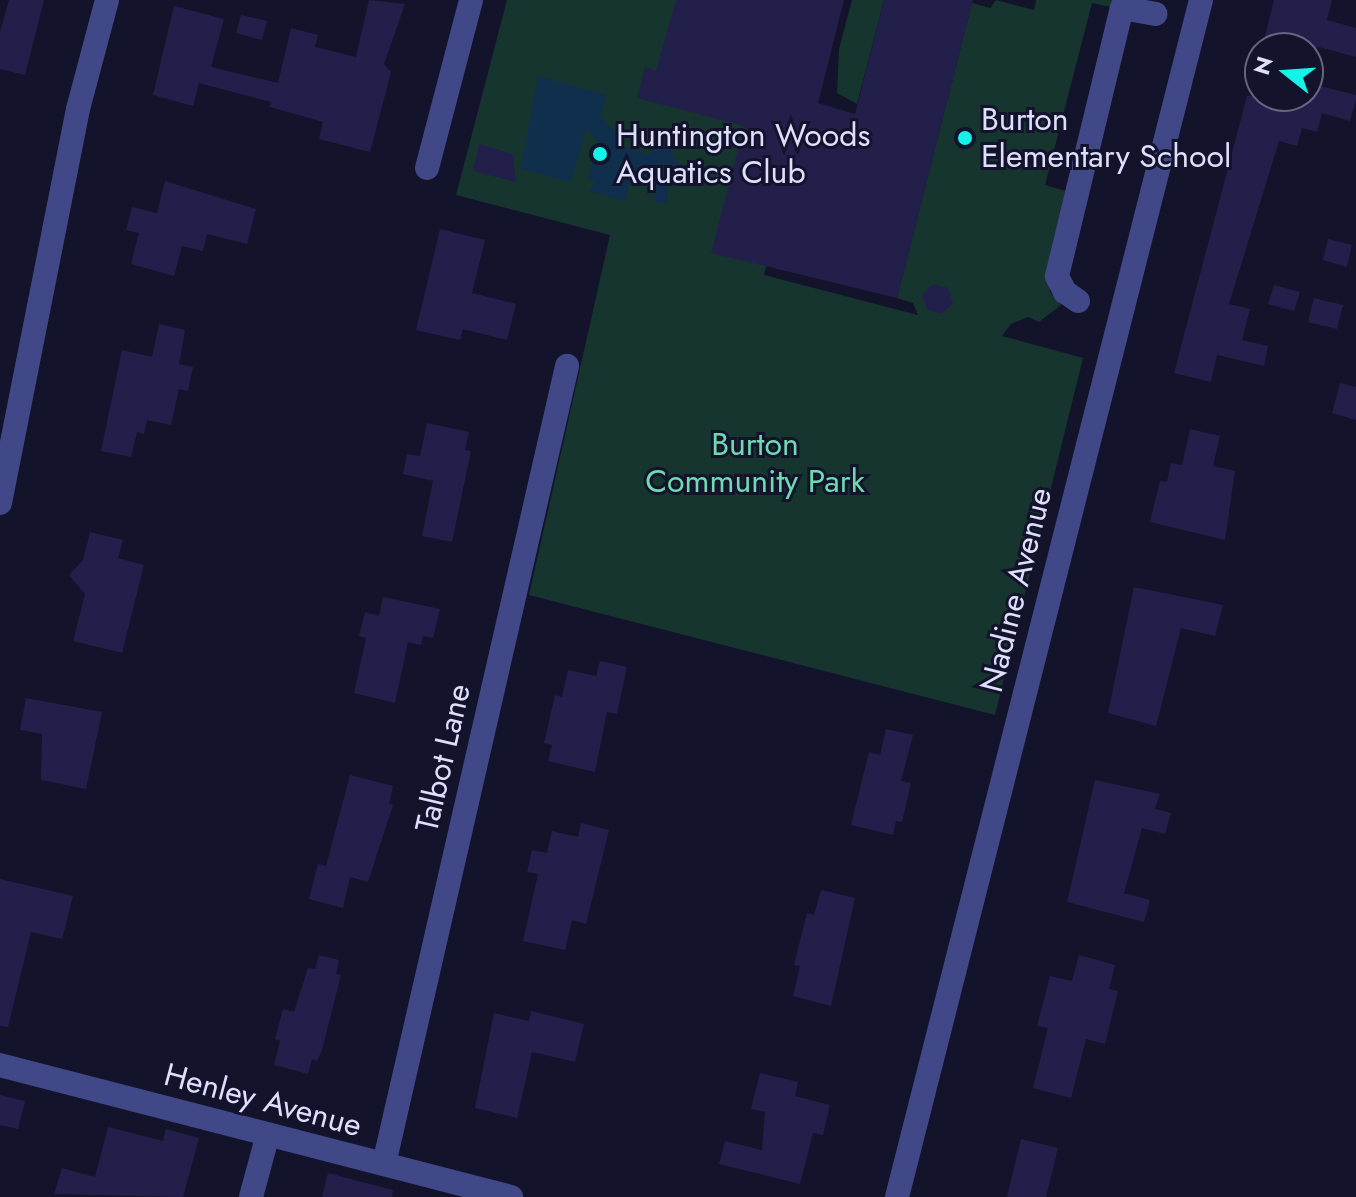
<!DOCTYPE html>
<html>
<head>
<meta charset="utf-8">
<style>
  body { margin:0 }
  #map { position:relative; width:1356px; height:1197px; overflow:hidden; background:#13132b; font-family:Jost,sans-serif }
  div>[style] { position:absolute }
  .green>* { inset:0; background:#16352f }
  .water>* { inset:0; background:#102f4c }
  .building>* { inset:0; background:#22204b }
  .minor>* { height:24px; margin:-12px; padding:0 12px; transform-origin:12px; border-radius:12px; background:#414887 }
  .dots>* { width:22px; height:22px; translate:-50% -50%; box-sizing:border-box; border:4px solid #13132b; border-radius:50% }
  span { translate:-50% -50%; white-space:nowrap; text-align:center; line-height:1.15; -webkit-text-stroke:6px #13132b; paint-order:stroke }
  .poi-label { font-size:32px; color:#dedffd }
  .left { translate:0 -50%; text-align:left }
  .park-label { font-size:32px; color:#6ddbaf }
  .street-label { font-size:32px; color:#dedffd }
  .north { position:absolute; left:1244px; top:32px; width:80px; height:80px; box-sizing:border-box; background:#13132b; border:2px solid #64657f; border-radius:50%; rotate:287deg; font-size:22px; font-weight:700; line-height:32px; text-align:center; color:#dedffd }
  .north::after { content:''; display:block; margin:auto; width:28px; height:36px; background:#15f3e8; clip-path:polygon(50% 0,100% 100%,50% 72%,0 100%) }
</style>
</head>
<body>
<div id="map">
  <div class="green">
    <i style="clip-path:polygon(507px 0,836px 0,764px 275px,918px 315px,913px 303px,897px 298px,972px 3px,990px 8px,996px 0,1034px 10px,1036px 0,1118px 0,1116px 8px,1092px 3px,1045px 185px,1069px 192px,1048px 271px,1050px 292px,1061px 305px,1039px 322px,1028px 317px,1011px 324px,1002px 336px,1083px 358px,995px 715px,529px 595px,610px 235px,456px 195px)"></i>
    <i style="clip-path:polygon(852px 0,884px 0,857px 104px,837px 93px,839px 49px)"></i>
  </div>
  <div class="water">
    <i style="clip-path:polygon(538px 76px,606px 95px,600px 116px,619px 136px,617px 145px,650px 155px,655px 140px,668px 144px,683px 174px,668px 181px,668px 203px,656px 203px,651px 185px,631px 179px,625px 201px,589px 191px,596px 182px,588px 179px,598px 141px,586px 130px,571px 182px,521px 169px)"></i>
  </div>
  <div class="building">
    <i style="clip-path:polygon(9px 0,44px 0,25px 75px,0 69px,0 32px)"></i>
    <i style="clip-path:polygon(369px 0,405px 4px,384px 64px,391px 72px,370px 152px,319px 139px,323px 122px,270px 107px,271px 102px,199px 83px,193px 106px,153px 95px,174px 6px,224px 19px,211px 67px,278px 83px,291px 28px,318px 35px,315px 47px,356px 57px)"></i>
    <i style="clip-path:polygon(676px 0,844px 0,818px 103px,855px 114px,884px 0,973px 0,897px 298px,711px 253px,744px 126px,637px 98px,645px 67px,656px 71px)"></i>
    <i style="clip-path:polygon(1274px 0,1332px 0,1327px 20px,1356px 28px,1356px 57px,1319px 47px,1262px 48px)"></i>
    <i style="clip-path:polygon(241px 15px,267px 21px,262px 40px,236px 33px)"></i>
    <i style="clip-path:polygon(1308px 83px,1356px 95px,1356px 100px,1350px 121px,1322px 113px,1317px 132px,1302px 128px,1297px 146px,1279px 141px,1229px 304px,1250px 309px,1242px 340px,1268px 346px,1264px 366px,1217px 355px,1211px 382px,1174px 373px,1247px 96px,1308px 96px)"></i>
    <i style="clip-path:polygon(479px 144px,513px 154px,516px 182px,473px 171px)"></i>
    <i style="clip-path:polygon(165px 181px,256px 209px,247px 244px,207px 234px,203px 251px,182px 246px,174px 276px,131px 264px,139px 233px,126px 230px,132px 207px,157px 213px)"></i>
    <i style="clip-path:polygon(440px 229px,485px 240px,472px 293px,516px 304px,507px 340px,463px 329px,460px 340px,416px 330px)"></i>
    <i style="clip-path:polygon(1328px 239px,1352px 245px,1347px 267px,1323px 260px)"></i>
    <i style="clip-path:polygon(933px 284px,948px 288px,953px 303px,942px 314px,927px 310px,922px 295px)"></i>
    <i style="clip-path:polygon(1274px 285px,1300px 292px,1294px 311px,1268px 304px)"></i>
    <i style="clip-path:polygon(1314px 298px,1343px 305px,1337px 329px,1308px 322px)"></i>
    <i style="clip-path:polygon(159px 324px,185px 330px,179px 364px,193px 367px,188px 391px,179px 389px,171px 425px,147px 420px,144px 434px,137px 432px,131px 457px,101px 451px,122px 350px,152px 357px)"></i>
    <i style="clip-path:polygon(1340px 383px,1356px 387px,1356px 420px,1332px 413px)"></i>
    <i style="clip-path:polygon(427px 423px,469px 432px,465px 450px,471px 451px,452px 542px,422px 536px,433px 481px,403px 474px,407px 454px,420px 456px)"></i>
    <i style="clip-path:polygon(1190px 429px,1220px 436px,1213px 466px,1235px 471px,1225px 540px,1150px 522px,1160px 481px,1167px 482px,1171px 463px,1182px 465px)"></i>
    <i style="clip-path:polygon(90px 532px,123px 540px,118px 558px,144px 565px,122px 653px,73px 641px,85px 594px,69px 575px,83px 560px)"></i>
    <i style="clip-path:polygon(1134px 587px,1223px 605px,1215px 636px,1181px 628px,1156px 726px,1108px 713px)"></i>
    <i style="clip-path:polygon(383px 597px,440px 609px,433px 638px,423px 636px,421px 645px,408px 642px,395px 703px,354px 693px,366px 638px,359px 636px,365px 612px,379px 616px)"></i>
    <i style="clip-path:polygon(600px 661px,627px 667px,617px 714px,607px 712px,595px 772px,548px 761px,552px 745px,544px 743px,555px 695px,562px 697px,568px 670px,596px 676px)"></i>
    <i style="clip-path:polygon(26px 698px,102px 712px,86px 789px,41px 780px,42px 734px,20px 730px)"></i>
    <i style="clip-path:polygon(886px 729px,913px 735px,901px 781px,911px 783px,902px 822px,896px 821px,893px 835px,851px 825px,869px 752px,880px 755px)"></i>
    <i style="clip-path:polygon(350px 775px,393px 786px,389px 804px,393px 805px,368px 882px,350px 877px,343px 908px,309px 899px,318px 864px,326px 866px)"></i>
    <i style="clip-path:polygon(1095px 780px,1160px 794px,1155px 809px,1171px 813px,1165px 834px,1142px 828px,1124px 893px,1150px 900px,1144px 922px,1067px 902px)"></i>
    <i style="clip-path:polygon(581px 823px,609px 830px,586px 924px,572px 920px,565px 950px,523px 941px,538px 874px,527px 872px,532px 850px,547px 853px,552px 831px,578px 837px)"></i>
    <i style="clip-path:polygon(0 879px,73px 896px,62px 939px,31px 932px,8px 1027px,0 1026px)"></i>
    <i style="clip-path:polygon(821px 890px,855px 898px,831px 1006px,793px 996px,800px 966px,794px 965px,807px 913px,814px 915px)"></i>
    <i style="clip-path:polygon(319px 955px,339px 960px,336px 974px,341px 975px,322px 1050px,317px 1061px,312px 1059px,308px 1074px,274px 1065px,280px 1041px,275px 1039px,283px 1009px,294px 1012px,308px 968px,315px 969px)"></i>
    <i style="clip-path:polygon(1079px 955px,1115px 965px,1109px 989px,1118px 991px,1105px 1044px,1086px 1039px,1071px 1098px,1033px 1088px,1048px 1028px,1037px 1026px,1050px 976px,1072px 981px)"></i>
    <i style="clip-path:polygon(531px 1011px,584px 1024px,575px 1062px,532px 1052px,517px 1118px,475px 1108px,494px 1013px,529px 1021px)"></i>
    <i style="clip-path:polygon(760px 1073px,798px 1082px,795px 1096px,830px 1105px,823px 1135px,813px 1133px,800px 1184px,719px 1164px,725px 1141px,762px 1150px,765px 1112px,751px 1109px)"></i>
    <i style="clip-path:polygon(0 1095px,25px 1101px,18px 1129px,0 1125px)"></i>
    <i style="clip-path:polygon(108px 1127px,163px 1141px,166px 1129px,199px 1138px,183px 1197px,54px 1194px,62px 1168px,95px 1177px)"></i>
    <i style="clip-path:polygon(1021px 1139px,1058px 1148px,1046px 1197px,1007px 1197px)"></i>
    <i style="clip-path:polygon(328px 1173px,393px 1190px,392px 1197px,322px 1197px)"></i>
  </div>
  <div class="minor">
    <i style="left:427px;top:168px;width:174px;rotate:-75.3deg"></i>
    <i style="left:1078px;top:301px;width:16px;rotate:-145deg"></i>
    <i style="left:1065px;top:292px;width:18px;rotate:-117deg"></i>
    <i style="left:1057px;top:276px;width:276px;rotate:-76.4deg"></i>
    <i style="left:1122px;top:8px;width:34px;rotate:10deg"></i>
    <i style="left:0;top:503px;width:402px;rotate:-78.8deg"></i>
    <i style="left:78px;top:109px;width:113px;rotate:-75.1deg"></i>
    <i style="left:0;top:1065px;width:528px;rotate:14.48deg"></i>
    <i style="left:384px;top:1164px;width:819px;rotate:-77.08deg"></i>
    <i style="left:251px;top:1197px;width:65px;rotate:-74.9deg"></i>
    <i style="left:897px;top:1197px;width:1235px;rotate:-75.75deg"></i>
  </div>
  <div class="dots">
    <i style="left:965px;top:138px;background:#15f3e8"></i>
    <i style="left:600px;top:154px;background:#15f3e8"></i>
  </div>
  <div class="poi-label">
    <span class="left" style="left:981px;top:138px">Burton<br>Elementary School</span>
    <span class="left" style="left:616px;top:154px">Huntington Woods<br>Aquatics Club</span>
  </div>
  <div class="park-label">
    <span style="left:755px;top:463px">Burton<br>Community Park</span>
  </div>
  <div class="street-label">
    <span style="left:1016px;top:590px;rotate:-76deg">Nadine Avenue</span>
    <span style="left:443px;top:758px;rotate:-77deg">Talbot Lane</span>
    <span style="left:263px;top:1100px;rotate:15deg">Henley Avenue</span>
  </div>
  <div class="north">N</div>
</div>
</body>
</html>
